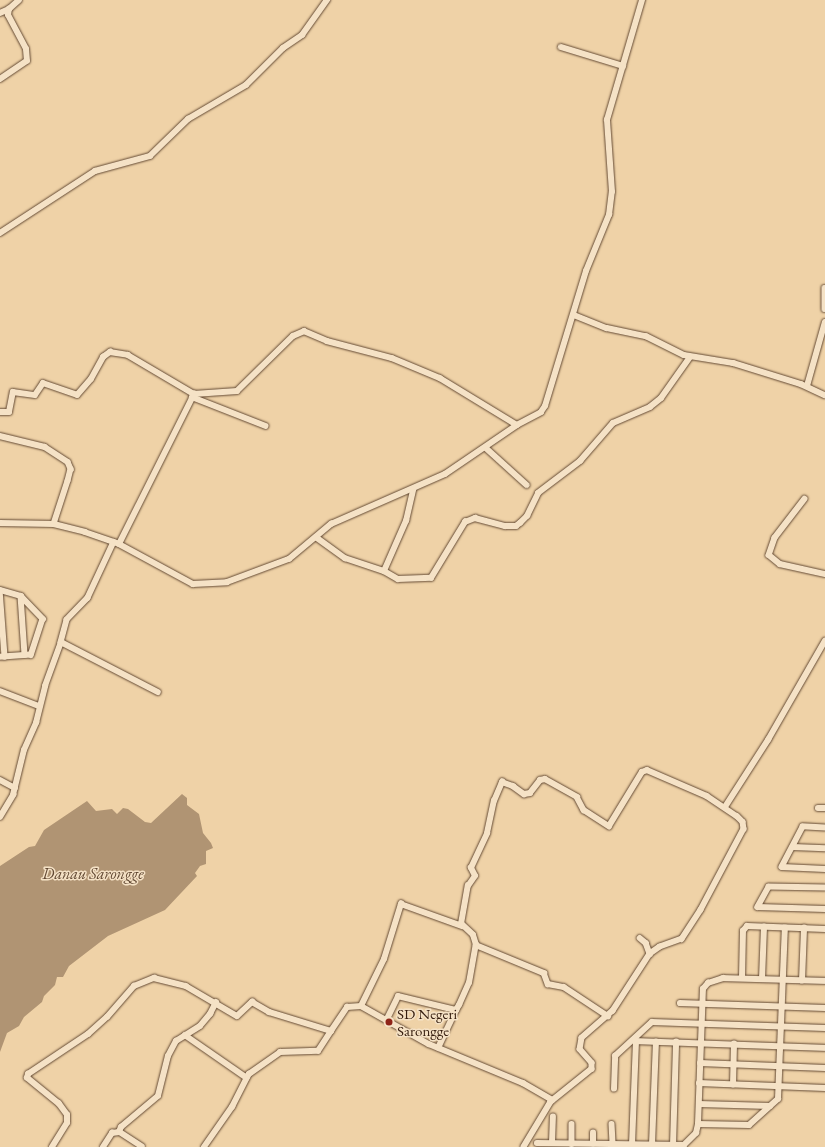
<!DOCTYPE html>
<html>
<head>
<meta charset="utf-8">
<style>
  body { margin:0 }
  #map { position:relative; width:825px; height:1147px; overflow:hidden; background:#efd2a7; font-family:"EB Garamond",serif }
  div>[style] { position:absolute }
  .water>* { inset:0; background:#b09473 }
  .roads { filter:drop-shadow(0 0 1px #644a34) drop-shadow(0 0 1px #644a34) }
  .street>* { height:5.5px; margin:-2.75px; padding:0 2.75px; transform-origin:2.75px; border-radius:2.75px; background:#f5e2c6 }
  .dots>* { width:11px; height:11px; translate:-50% -50%; box-sizing:border-box; border:2px solid #f5e2c6; border-radius:50% }
  span { translate:-50% -50%; white-space:nowrap; text-align:center; line-height:1.15; -webkit-text-stroke:3px #f5e2c6; paint-order:stroke }
  .poi-label { font-size:15px; color:#351d0e }
  .left { translate:0 -50%; text-align:left }
  .water-label { font-size:16px; color:#604731; font-style:italic }
</style>
</head>
<body>
<div id="map">
  <div class="water">
    <i style="clip-path:polygon(182px 794px,187px 798px,187px 805px,199px 814px,203px 833px,211px 843px,213px 848px,206px 851px,206px 864px,200px 866px,195px 873px,197px 876px,165px 910px,108px 936px,69px 966px,63px 977px,57px 977px,55px 985px,44px 996px,42px 1002px,24px 1017px,19px 1026px,7px 1033px,0 1052px,0 866px,29px 847px,35px 846px,44px 830px,87px 801px,96px 811px,112px 809px,117px 814px,123px 808px,128px 809px,145px 822px,151px 823px)"></i>
  </div>
  <div class="roads">
    <div class="street">
      <i style="left:0;top:13px;width:10px;rotate:-24deg"></i>
      <i style="left:561px;top:47px;width:65px;rotate:17deg"></i>
      <i style="left:0;top:79px;width:32px;rotate:-34deg"></i>
      <i style="left:27px;top:61px;width:12px;rotate:-95deg"></i>
      <i style="left:26px;top:49px;width:38px;rotate:-118deg"></i>
      <i style="left:8px;top:15px;width:6px;rotate:-81deg"></i>
      <i style="left:9px;top:9px;width:13px;rotate:-42deg"></i>
      <i style="left:0;top:233px;width:113px;rotate:-33.1deg"></i>
      <i style="left:95px;top:171px;width:57px;rotate:-15.3deg"></i>
      <i style="left:150px;top:156px;width:53px;rotate:-44.2deg"></i>
      <i style="left:188px;top:119px;width:67px;rotate:-30.4deg"></i>
      <i style="left:246px;top:85px;width:52px;rotate:-45deg"></i>
      <i style="left:283px;top:48px;width:23px;rotate:-34deg"></i>
      <i style="left:302px;top:35px;width:43px;rotate:-54.5deg"></i>
      <i style="left:825px;top:288px;width:21px;rotate:90deg"></i>
      <i style="left:574px;top:315px;width:35px;rotate:22deg"></i>
      <i style="left:607px;top:328px;width:40px;rotate:12deg"></i>
      <i style="left:646px;top:336px;width:42px;rotate:26.6deg"></i>
      <i style="left:684px;top:355px;width:50px;rotate:9.3deg"></i>
      <i style="left:733px;top:363px;width:71px;rotate:17.2deg"></i>
      <i style="left:801px;top:384px;width:26px;rotate:25deg"></i>
      <i style="left:807px;top:386px;width:66px;rotate:-74.3deg"></i>
      <i style="left:192px;top:397px;width:79px;rotate:21.4deg"></i>
      <i style="left:0;top:412px;width:9px"></i>
      <i style="left:9px;top:412px;width:20px;rotate:-79deg"></i>
      <i style="left:13px;top:392px;width:22px;rotate:8deg"></i>
      <i style="left:35px;top:395px;width:14px;rotate:-56deg"></i>
      <i style="left:43px;top:383px;width:36px;rotate:19deg"></i>
      <i style="left:77px;top:395px;width:21px;rotate:-49deg"></i>
      <i style="left:91px;top:379px;width:25px;rotate:-61deg"></i>
      <i style="left:103px;top:357px;width:9px;rotate:-36deg"></i>
      <i style="left:110px;top:352px;width:18px;rotate:9deg"></i>
      <i style="left:128px;top:355px;width:77px;rotate:30.6deg"></i>
      <i style="left:194px;top:394px;width:43px;rotate:-4deg"></i>
      <i style="left:237px;top:391px;width:78px;rotate:-44.5deg"></i>
      <i style="left:293px;top:336px;width:12px;rotate:-24deg"></i>
      <i style="left:304px;top:331px;width:25px;rotate:23deg"></i>
      <i style="left:327px;top:341px;width:67px;rotate:14.7deg"></i>
      <i style="left:392px;top:358px;width:52px;rotate:22.6deg"></i>
      <i style="left:440px;top:378px;width:90px;rotate:31.4deg"></i>
      <i style="left:0;top:436px;width:46px;rotate:13.7deg"></i>
      <i style="left:45px;top:447px;width:27px;rotate:33deg"></i>
      <i style="left:68px;top:462px;width:8px;rotate:67deg"></i>
      <i style="left:71px;top:469px;width:12px;rotate:104deg"></i>
      <i style="left:68px;top:481px;width:45px;rotate:108deg"></i>
      <i style="left:486px;top:448px;width:55px;rotate:42.1deg"></i>
      <i style="left:805px;top:499px;width:49px;rotate:127.6deg"></i>
      <i style="left:775px;top:538px;width:18px;rotate:109deg"></i>
      <i style="left:769px;top:555px;width:14px;rotate:39deg"></i>
      <i style="left:780px;top:564px;width:46px;rotate:12.5deg"></i>
      <i style="left:0;top:523px;width:54px;rotate:1.1deg"></i>
      <i style="left:54px;top:524px;width:32px;rotate:14deg"></i>
      <i style="left:85px;top:532px;width:36px;rotate:19deg"></i>
      <i style="left:119px;top:544px;width:84px;rotate:28.4deg"></i>
      <i style="left:193px;top:584px;width:34px;rotate:-3deg"></i>
      <i style="left:227px;top:582px;width:66px;rotate:-20.4deg"></i>
      <i style="left:289px;top:559px;width:55px;rotate:-39.8deg"></i>
      <i style="left:331px;top:524px;width:124px;rotate:-23.7deg"></i>
      <i style="left:445px;top:474px;width:87px;rotate:-34.2deg"></i>
      <i style="left:517px;top:425px;width:27px;rotate:-28deg"></i>
      <i style="left:541px;top:412px;width:7px;rotate:-56deg"></i>
      <i style="left:545px;top:406px;width:141px;rotate:-73.1deg"></i>
      <i style="left:586px;top:271px;width:61px;rotate:-67.7deg"></i>
      <i style="left:609px;top:215px;width:23px;rotate:-83deg"></i>
      <i style="left:612px;top:192px;width:72px;rotate:-94deg"></i>
      <i style="left:607px;top:120px;width:125px;rotate:-73.7deg"></i>
      <i style="left:316px;top:537px;width:36px;rotate:36deg"></i>
      <i style="left:345px;top:558px;width:41px;rotate:18.4deg"></i>
      <i style="left:384px;top:571px;width:16px;rotate:30deg"></i>
      <i style="left:398px;top:579px;width:33px;rotate:-2deg"></i>
      <i style="left:431px;top:578px;width:66px;rotate:-58.7deg"></i>
      <i style="left:465px;top:522px;width:11px;rotate:-22deg"></i>
      <i style="left:475px;top:518px;width:31px;rotate:15deg"></i>
      <i style="left:505px;top:526px;width:11px"></i>
      <i style="left:516px;top:526px;width:5px;rotate:-37deg"></i>
      <i style="left:520px;top:523px;width:10px;rotate:-45deg"></i>
      <i style="left:527px;top:516px;width:25px;rotate:-64deg"></i>
      <i style="left:538px;top:493px;width:53px;rotate:-37.3deg"></i>
      <i style="left:580px;top:461px;width:50px;rotate:-49deg"></i>
      <i style="left:613px;top:423px;width:40px;rotate:-23.4deg"></i>
      <i style="left:650px;top:407px;width:14px;rotate:-39deg"></i>
      <i style="left:661px;top:398px;width:50px;rotate:-54.7deg"></i>
      <i style="left:114px;top:542px;width:62px;rotate:114.9deg"></i>
      <i style="left:88px;top:598px;width:30px;rotate:134deg"></i>
      <i style="left:67px;top:620px;width:23px;rotate:105deg"></i>
      <i style="left:61px;top:642px;width:109px;rotate:27.3deg"></i>
      <i style="left:119px;top:544px;width:168px;rotate:-63.4deg"></i>
      <i style="left:384px;top:571px;width:55px;rotate:-66.3deg"></i>
      <i style="left:406px;top:521px;width:32px;rotate:-77deg"></i>
      <i style="left:0;top:590px;width:22px;rotate:16deg"></i>
      <i style="left:21px;top:596px;width:32px;rotate:46deg"></i>
      <i style="left:43px;top:619px;width:38px;rotate:108deg"></i>
      <i style="left:31px;top:655px;width:31px;rotate:176deg"></i>
      <i style="left:0;top:590px;width:67px;rotate:85.7deg"></i>
      <i style="left:21px;top:596px;width:59px;rotate:86.1deg"></i>
      <i style="left:0;top:691px;width:42px;rotate:21deg"></i>
      <i style="left:0;top:780px;width:17px;rotate:28deg"></i>
      <i style="left:725px;top:807px;width:80px;rotate:-57.3deg"></i>
      <i style="left:768px;top:740px;width:114px;rotate:-60.1deg"></i>
      <i style="left:818px;top:808px;width:7px"></i>
      <i style="left:0;top:817px;width:26px;rotate:-59deg"></i>
      <i style="left:13px;top:795px;width:46px;rotate:-76.3deg"></i>
      <i style="left:24px;top:750px;width:30px;rotate:-66deg"></i>
      <i style="left:36px;top:723px;width:38px;rotate:-76deg"></i>
      <i style="left:45px;top:686px;width:47px;rotate:-70deg"></i>
      <i style="left:825px;top:828px;width:22px;rotate:-177deg"></i>
      <i style="left:803px;top:827px;width:45px;rotate:117.7deg"></i>
      <i style="left:782px;top:867px;width:43px;rotate:2.7deg"></i>
      <i style="left:793px;top:847px;width:32px;rotate:2deg"></i>
      <i style="left:825px;top:888px;width:56px;rotate:-179deg"></i>
      <i style="left:769px;top:887px;width:23px;rotate:119deg"></i>
      <i style="left:758px;top:907px;width:67px;rotate:1.7deg"></i>
      <i style="left:640px;top:938px;width:8px;rotate:40deg"></i>
      <i style="left:646px;top:943px;width:12px;rotate:70deg"></i>
      <i style="left:476px;top:945px;width:74px;rotate:22.4deg"></i>
      <i style="left:544px;top:973px;width:12px;rotate:70deg"></i>
      <i style="left:548px;top:984px;width:16px;rotate:11deg"></i>
      <i style="left:564px;top:987px;width:53px;rotate:33.4deg"></i>
      <i style="left:742px;top:978px;width:47px;rotate:-88.8deg"></i>
      <i style="left:743px;top:931px;width:6px;rotate:-51deg"></i>
      <i style="left:747px;top:926px;width:78px;rotate:2.2deg"></i>
      <i style="left:762px;top:979px;width:52px;rotate:-87.8deg"></i>
      <i style="left:802px;top:981px;width:53px;rotate:-87.8deg"></i>
      <i style="left:680px;top:1003px;width:145px;rotate:2deg"></i>
      <i style="left:361px;top:1006px;width:52px;rotate:-63.9deg"></i>
      <i style="left:384px;top:959px;width:58px;rotate:-72.8deg"></i>
      <i style="left:401px;top:904px;width:65px;rotate:19.8deg"></i>
      <i style="left:387px;top:1019px;width:25px;rotate:-64deg"></i>
      <i style="left:398px;top:996px;width:60px;rotate:13.6deg"></i>
      <i style="left:456px;top:1010px;width:6px;rotate:-59deg"></i>
      <i style="left:459px;top:1005px;width:24px;rotate:-66deg"></i>
      <i style="left:469px;top:983px;width:39px;rotate:-80deg"></i>
      <i style="left:476px;top:945px;width:10px;rotate:-107deg"></i>
      <i style="left:473px;top:935px;width:16px;rotate:-137deg"></i>
      <i style="left:461px;top:924px;width:39px;rotate:-80deg"></i>
      <i style="left:468px;top:886px;width:12px;rotate:-55deg"></i>
      <i style="left:475px;top:876px;width:9px;rotate:-117deg"></i>
      <i style="left:471px;top:868px;width:38px;rotate:-65deg"></i>
      <i style="left:487px;top:833px;width:33px;rotate:-78deg"></i>
      <i style="left:494px;top:801px;width:21px;rotate:-67deg"></i>
      <i style="left:502px;top:782px;width:12px;rotate:20deg"></i>
      <i style="left:513px;top:786px;width:14px;rotate:36deg"></i>
      <i style="left:524px;top:794px;width:6px;rotate:-9deg"></i>
      <i style="left:530px;top:793px;width:16px;rotate:-52deg"></i>
      <i style="left:540px;top:780px;width:5px;rotate:-11deg"></i>
      <i style="left:545px;top:779px;width:37px;rotate:29deg"></i>
      <i style="left:577px;top:797px;width:15px;rotate:62deg"></i>
      <i style="left:584px;top:810px;width:30px;rotate:33deg"></i>
      <i style="left:609px;top:826px;width:63px;rotate:-58.6deg"></i>
      <i style="left:642px;top:772px;width:5px;rotate:-22deg"></i>
      <i style="left:647px;top:770px;width:65px;rotate:23.4deg"></i>
      <i style="left:707px;top:796px;width:36px;rotate:34deg"></i>
      <i style="left:737px;top:816px;width:8px;rotate:45deg"></i>
      <i style="left:743px;top:822px;width:7px;rotate:82deg"></i>
      <i style="left:744px;top:829px;width:92px;rotate:118deg"></i>
      <i style="left:701px;top:910px;width:35px;rotate:123deg"></i>
      <i style="left:682px;top:939px;width:23px;rotate:160deg"></i>
      <i style="left:660px;top:947px;width:12px;rotate:145deg"></i>
      <i style="left:650px;top:954px;width:68px;rotate:123deg"></i>
      <i style="left:613px;top:1011px;width:41px;rotate:138.9deg"></i>
      <i style="left:582px;top:1038px;width:11px;rotate:100deg"></i>
      <i style="left:580px;top:1049px;width:18px;rotate:49deg"></i>
      <i style="left:592px;top:1063px;width:6px;rotate:90deg"></i>
      <i style="left:592px;top:1069px;width:53px;rotate:141.2deg"></i>
      <i style="left:551px;top:1102px;width:52px;rotate:121deg"></i>
      <i style="left:185px;top:1035px;width:75px;rotate:34.7deg"></i>
      <i style="left:438px;top:1048px;width:42px;rotate:-64.7deg"></i>
      <i style="left:700px;top:1063px;width:125px;rotate:2.3deg"></i>
      <i style="left:699px;top:1083px;width:126px;rotate:2.3deg"></i>
      <i style="left:733px;top:1085px;width:41px;rotate:-88.6deg"></i>
      <i style="left:614px;top:1089px;width:33px;rotate:-88deg"></i>
      <i style="left:615px;top:1056px;width:50px;rotate:-42.6deg"></i>
      <i style="left:652px;top:1022px;width:173px;rotate:2deg"></i>
      <i style="left:699px;top:1104px;width:71px;rotate:1.6deg"></i>
      <i style="left:572px;top:1124px;width:20px;rotate:90deg"></i>
      <i style="left:612px;top:1124px;width:21px;rotate:87deg"></i>
      <i style="left:698px;top:1124px;width:51px;rotate:1.1deg"></i>
      <i style="left:749px;top:1125px;width:39px;rotate:-42deg"></i>
      <i style="left:778px;top:1099px;width:171px;rotate:-87.7deg"></i>
      <i style="left:537px;top:1143px;width:147px;rotate:0.8deg"></i>
      <i style="left:684px;top:1145px;width:17px;rotate:-45deg"></i>
      <i style="left:696px;top:1133px;width:9px;rotate:-77deg"></i>
      <i style="left:698px;top:1124px;width:135px;rotate:-87.9deg"></i>
      <i style="left:703px;top:989px;width:8px;rotate:-50deg"></i>
      <i style="left:708px;top:983px;width:16px;rotate:-18deg"></i>
      <i style="left:723px;top:978px;width:102px;rotate:1.7deg"></i>
      <i style="left:552px;top:1143px;width:26px;rotate:-88deg"></i>
      <i style="left:593px;top:1144px;width:11px;rotate:-90deg"></i>
      <i style="left:632px;top:1145px;width:104px;rotate:-87.8deg"></i>
      <i style="left:636px;top:1041px;width:189px;rotate:2.1deg"></i>
      <i style="left:652px;top:1145px;width:103px;rotate:-87.8deg"></i>
      <i style="left:673px;top:1146px;width:104px;rotate:-88.3deg"></i>
      <i style="left:52px;top:1147px;width:28px;rotate:-58deg"></i>
      <i style="left:67px;top:1123px;width:8px;rotate:-90deg"></i>
      <i style="left:67px;top:1115px;width:14px;rotate:-126deg"></i>
      <i style="left:59px;top:1104px;width:41px;rotate:-140.9deg"></i>
      <i style="left:27px;top:1078px;width:4px;rotate:-76deg"></i>
      <i style="left:28px;top:1074px;width:72px;rotate:-33.7deg"></i>
      <i style="left:88px;top:1034px;width:25px;rotate:-42deg"></i>
      <i style="left:107px;top:1017px;width:41px;rotate:-48.9deg"></i>
      <i style="left:134px;top:986px;width:22px;rotate:-22deg"></i>
      <i style="left:154px;top:978px;width:33px;rotate:14deg"></i>
      <i style="left:186px;top:986px;width:59px;rotate:30.5deg"></i>
      <i style="left:237px;top:1016px;width:21px;rotate:-43deg"></i>
      <i style="left:252px;top:1002px;width:20px;rotate:30deg"></i>
      <i style="left:269px;top:1012px;width:65px;rotate:17deg"></i>
      <i style="left:331px;top:1031px;width:29px;rotate:-56deg"></i>
      <i style="left:347px;top:1007px;width:14px;rotate:-4deg"></i>
      <i style="left:361px;top:1006px;width:78px;rotate:29.2deg"></i>
      <i style="left:429px;top:1044px;width:102px;rotate:22.5deg"></i>
      <i style="left:523px;top:1083px;width:34px;rotate:30deg"></i>
      <i style="left:103px;top:1147px;width:17px;rotate:-57deg"></i>
      <i style="left:112px;top:1133px;width:7px;rotate:-8deg"></i>
      <i style="left:142px;top:1147px;width:27px;rotate:-147deg"></i>
      <i style="left:119px;top:1132px;width:5px;rotate:-68deg"></i>
      <i style="left:121px;top:1127px;width:48px;rotate:-40deg"></i>
      <i style="left:158px;top:1096px;width:41px;rotate:-76deg"></i>
      <i style="left:168px;top:1056px;width:17px;rotate:-62deg"></i>
      <i style="left:176px;top:1041px;width:28px;rotate:-32deg"></i>
      <i style="left:200px;top:1026px;width:16px;rotate:-50deg"></i>
      <i style="left:210px;top:1014px;width:13px;rotate:-63deg"></i>
      <i style="left:204px;top:1147px;width:49px;rotate:-55deg"></i>
      <i style="left:232px;top:1107px;width:37px;rotate:-63deg"></i>
      <i style="left:249px;top:1074px;width:38px;rotate:-35deg"></i>
      <i style="left:280px;top:1052px;width:38px;rotate:-2deg"></i>
      <i style="left:318px;top:1051px;width:24px;rotate:-57deg"></i>
    </div>
  </div>
  <div class="dots">
    <i style="left:389px;top:1022px;background:#8f2418"></i>
  </div>
  <div class="poi-label">
    <span class="left" style="left:397px;top:1022px">SD Negeri<br>Sarongge</span>
  </div>
  <div class="water-label">
    <span style="left:93px;top:874px">Danau Sarongge</span>
  </div>
</div>
</body>
</html>
